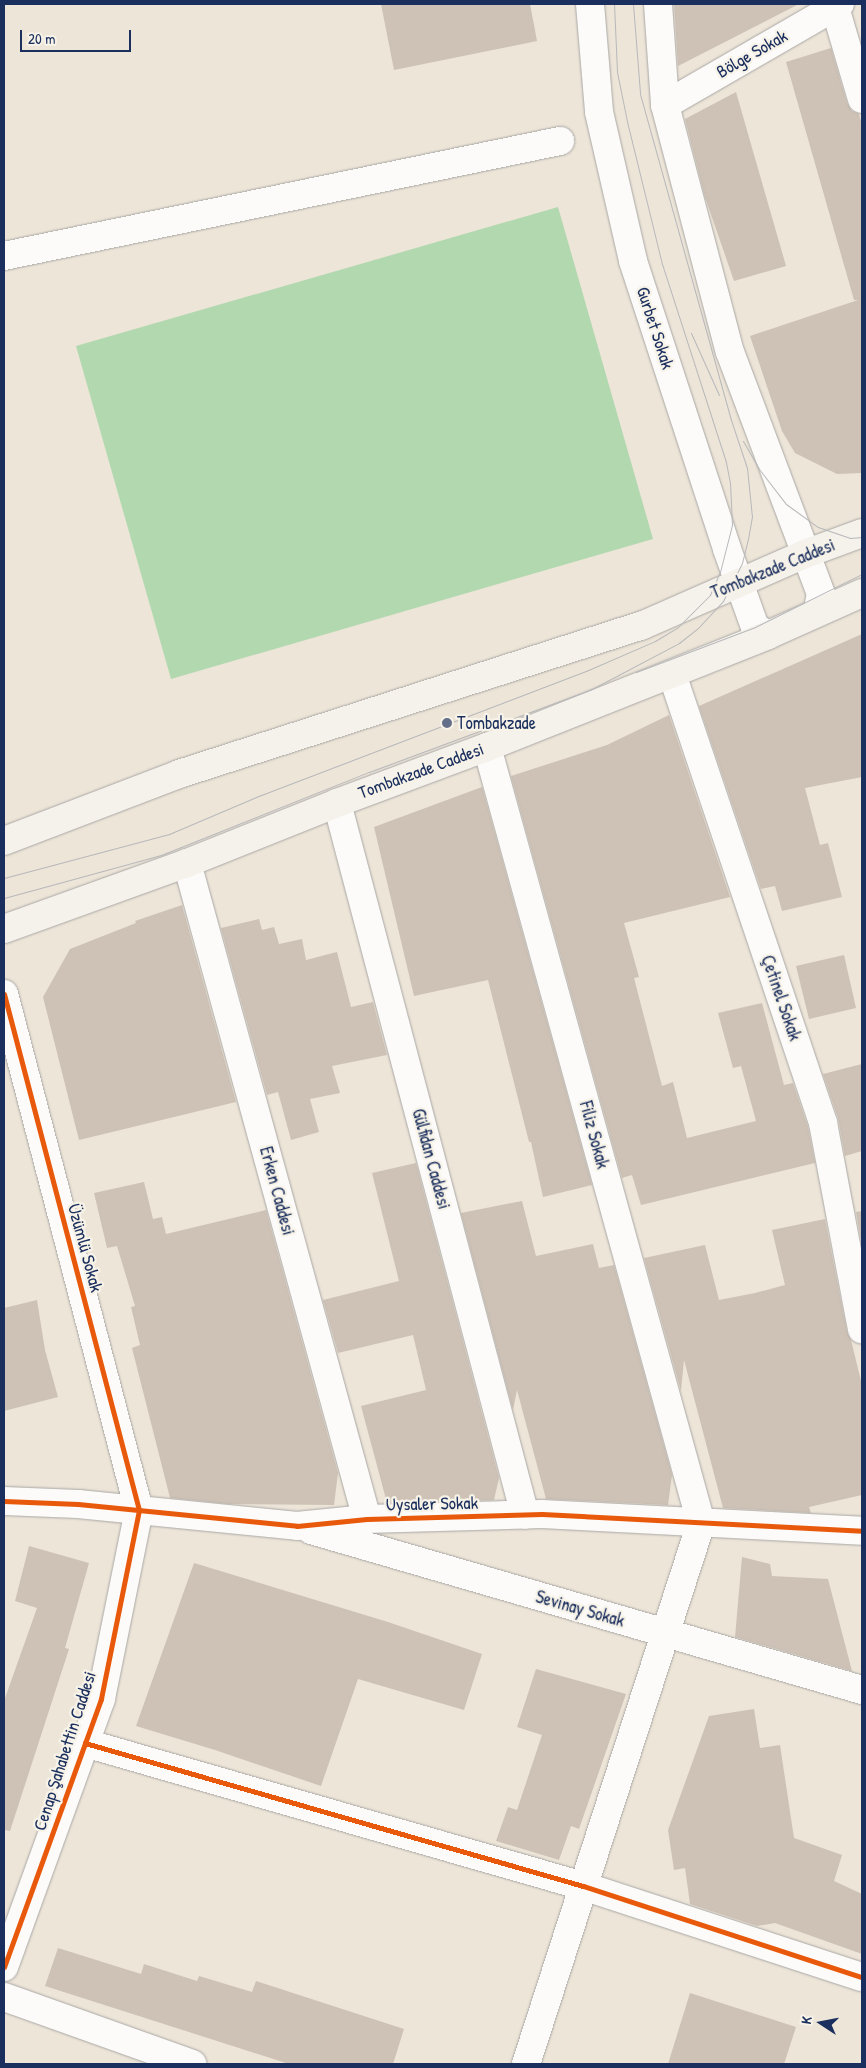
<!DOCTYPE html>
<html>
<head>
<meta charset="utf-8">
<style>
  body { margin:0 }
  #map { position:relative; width:866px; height:2068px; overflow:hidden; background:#ede5d8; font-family:"Patrick Hand",sans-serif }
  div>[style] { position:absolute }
  .green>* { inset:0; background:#b2d8af }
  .building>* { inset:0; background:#cec2b6 }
  .roads { filter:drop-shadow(0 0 1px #a9a7a5) drop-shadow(0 0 1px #a9a7a5) }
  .street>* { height:28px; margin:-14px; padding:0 14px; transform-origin:14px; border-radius:14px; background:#fcfbf9 }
  .secondary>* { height:28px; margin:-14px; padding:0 14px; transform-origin:14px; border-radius:14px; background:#f5f1eb }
  .tram>* { height:1px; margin:-0.5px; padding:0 0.5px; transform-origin:0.5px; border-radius:0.5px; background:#b7b8bb }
  .cycleway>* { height:5px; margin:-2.5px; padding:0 2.5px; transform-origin:2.5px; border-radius:2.5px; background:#e8590c }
  .dots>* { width:14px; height:14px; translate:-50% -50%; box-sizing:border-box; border:2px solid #f7f3e8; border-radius:50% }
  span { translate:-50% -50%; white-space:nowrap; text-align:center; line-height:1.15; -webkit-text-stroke:4.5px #f7f3e8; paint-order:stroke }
  .street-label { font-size:18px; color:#1b2f5e }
  .poi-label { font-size:18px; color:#1b2f5e }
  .left { translate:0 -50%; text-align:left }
  .frame { position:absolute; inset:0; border:5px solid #1b2f5e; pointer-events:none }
  .north { position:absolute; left:796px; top:1998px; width:50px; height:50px; -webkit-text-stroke:4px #f7f3e8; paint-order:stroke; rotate:281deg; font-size:14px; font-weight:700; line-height:20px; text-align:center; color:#1b2f5e }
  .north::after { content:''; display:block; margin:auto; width:18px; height:22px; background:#1b2f5e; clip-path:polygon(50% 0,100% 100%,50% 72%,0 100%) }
  .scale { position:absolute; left:20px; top:30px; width:111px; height:22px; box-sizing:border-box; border:2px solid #1b2f5e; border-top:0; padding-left:6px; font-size:15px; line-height:18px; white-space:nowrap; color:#1b2f5e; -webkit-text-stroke:4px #f7f3e8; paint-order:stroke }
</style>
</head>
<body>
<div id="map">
  <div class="green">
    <i style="clip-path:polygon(558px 207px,653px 539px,171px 679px,76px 346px)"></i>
  </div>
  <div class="building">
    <i style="clip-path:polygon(381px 4px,530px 4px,537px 41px,394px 70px)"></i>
    <i style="clip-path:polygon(674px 4px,799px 4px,678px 66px)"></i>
    <i style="clip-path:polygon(831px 48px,847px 103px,852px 111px,859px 114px,862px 125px,862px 473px,837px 474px,795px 453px,782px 431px,750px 336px,858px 300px,854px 300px,786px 62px)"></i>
    <i style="clip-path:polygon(736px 92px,786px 266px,734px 281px,705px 197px,685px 119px)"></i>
    <i style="clip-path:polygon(862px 634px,862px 777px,805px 788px,820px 845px,828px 843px,842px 897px,782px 911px,775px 886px,761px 889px,699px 706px)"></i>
    <i style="clip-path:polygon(669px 715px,730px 897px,624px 923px,639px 977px,634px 978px,662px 1086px,673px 1082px,687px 1138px,756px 1121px,741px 1066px,733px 1068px,718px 1013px,762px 1003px,784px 1085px,793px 1083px,808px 1127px,815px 1163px,641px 1205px,632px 1175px,622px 1178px,511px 776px,607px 745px)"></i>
    <i style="clip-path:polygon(482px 787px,592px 1185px,543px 1197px,531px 1142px,529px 1142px,488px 980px,414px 996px,374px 827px)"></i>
    <i style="clip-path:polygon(182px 905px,236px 1102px,79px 1140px,43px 997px,70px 949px,136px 923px,135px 921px)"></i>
    <i style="clip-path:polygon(259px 919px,262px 930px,274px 927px,279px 944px,302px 939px,306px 960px,337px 952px,351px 1007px,373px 1002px,387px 1055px,332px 1066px,340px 1093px,310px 1099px,319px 1132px,291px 1140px,278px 1092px,267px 1095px,221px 928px)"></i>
    <i style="clip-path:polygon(844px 955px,856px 1008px,809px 1019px,796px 966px)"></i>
    <i style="clip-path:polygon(862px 1064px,862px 1151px,845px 1156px,838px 1118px,823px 1074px)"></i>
    <i style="clip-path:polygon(416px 1163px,499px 1478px,494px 1500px,387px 1503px,361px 1406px,426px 1390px,413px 1335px,338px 1353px,323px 1300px,399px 1281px,372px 1173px)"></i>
    <i style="clip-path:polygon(144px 1182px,153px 1219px,162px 1217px,166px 1234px,266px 1210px,338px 1473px,334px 1505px,229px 1504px,170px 1498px,132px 1348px,140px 1345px,131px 1307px,135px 1306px,117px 1246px,107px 1248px,94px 1193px)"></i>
    <i style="clip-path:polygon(522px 1201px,536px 1256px,593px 1244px,599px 1268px,614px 1265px,672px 1475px,668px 1505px,546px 1499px,517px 1390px,513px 1410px,461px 1213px)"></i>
    <i style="clip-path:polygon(862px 1211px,862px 1246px,856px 1212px)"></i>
    <i style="clip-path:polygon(825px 1219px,847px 1332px,851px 1340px,862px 1385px,862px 1495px,809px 1507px,811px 1513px,723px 1508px,684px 1360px,681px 1391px,644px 1258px,705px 1245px,719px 1300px,755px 1293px,785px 1285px,772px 1230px)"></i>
    <i style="clip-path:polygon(37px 1300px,45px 1350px,58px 1397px,4px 1411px,4px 1308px)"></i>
    <i style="clip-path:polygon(29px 1546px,89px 1563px,65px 1648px,69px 1649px,10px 1831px,4px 1830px,4px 1701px,37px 1608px,15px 1601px)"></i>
    <i style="clip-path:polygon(742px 1557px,770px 1564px,772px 1576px,828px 1579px,852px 1671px,735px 1637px)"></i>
    <i style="clip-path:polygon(194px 1563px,388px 1622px,482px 1654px,464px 1710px,358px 1679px,321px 1786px,215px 1750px,136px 1726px)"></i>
    <i style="clip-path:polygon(536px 1669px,626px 1694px,579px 1829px,571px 1826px,559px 1860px,496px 1841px,508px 1807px,517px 1810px,542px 1735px,517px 1727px)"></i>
    <i style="clip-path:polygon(754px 1709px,760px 1748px,780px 1745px,794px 1838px,842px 1855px,834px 1881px,862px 1894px,862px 1954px,775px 1923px,757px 1926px,690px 1904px,685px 1868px,674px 1870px,668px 1830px,709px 1716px)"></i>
    <i style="clip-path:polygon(58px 1948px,141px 1974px,144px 1964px,197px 1981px,199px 1976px,252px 1992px,256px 1981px,404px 2029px,393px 2064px,289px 2064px,45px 1986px)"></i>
    <i style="clip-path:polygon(690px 1993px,796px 2027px,784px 2064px,668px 2064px)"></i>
  </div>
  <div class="roads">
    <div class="street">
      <i style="left:590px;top:4px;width:108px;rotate:85.2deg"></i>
      <i style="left:599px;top:112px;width:153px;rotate:77.1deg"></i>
      <i style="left:633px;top:261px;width:303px;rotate:71.9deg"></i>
      <i style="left:727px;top:549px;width:83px;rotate:70.3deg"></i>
      <i style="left:755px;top:627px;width:15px;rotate:32deg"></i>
      <i style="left:658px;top:4px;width:101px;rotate:86deg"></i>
      <i style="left:665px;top:105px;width:255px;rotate:75.3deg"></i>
      <i style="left:730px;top:352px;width:259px;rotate:69.4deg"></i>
      <i style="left:821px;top:594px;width:19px;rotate:102deg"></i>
      <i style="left:834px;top:4px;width:99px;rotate:73.6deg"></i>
      <i style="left:665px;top:105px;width:202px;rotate:-30deg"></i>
      <i style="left:4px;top:256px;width:568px;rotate:-11.69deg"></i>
      <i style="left:672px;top:674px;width:474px;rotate:71.4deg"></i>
      <i style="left:823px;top:1123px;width:210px;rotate:79.3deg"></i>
      <i style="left:487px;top:747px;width:805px;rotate:74.58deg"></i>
      <i style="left:337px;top:803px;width:736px;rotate:75.21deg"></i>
      <i style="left:187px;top:863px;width:680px;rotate:74.66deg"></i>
      <i style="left:4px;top:994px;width:533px;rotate:75.34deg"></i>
      <i style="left:139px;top:1510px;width:193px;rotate:101.4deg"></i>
      <i style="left:101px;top:1699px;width:285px;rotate:109.9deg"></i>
      <i style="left:4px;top:1501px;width:74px;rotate:2.3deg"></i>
      <i style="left:78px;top:1504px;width:220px;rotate:5.7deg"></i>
      <i style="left:297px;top:1526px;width:70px;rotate:-5.7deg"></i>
      <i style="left:367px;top:1519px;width:175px;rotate:-1.6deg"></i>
      <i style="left:542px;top:1514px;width:320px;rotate:3deg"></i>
      <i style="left:311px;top:1530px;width:574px;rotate:16.19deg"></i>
      <i style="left:85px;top:1743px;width:518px;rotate:16.02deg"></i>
      <i style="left:583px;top:1886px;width:293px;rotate:18.1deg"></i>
      <i style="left:4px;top:1997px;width:200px;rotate:19.6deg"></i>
      <i style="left:526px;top:2064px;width:569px;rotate:-72.07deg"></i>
    </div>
    <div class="secondary">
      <i style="left:4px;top:841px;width:187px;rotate:-20.9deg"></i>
      <i style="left:179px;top:774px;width:485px;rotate:-17.8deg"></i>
      <i style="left:641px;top:626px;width:179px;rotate:-23.7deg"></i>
      <i style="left:805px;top:554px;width:61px;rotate:-20.2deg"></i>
      <i style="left:4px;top:929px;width:195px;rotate:-19.8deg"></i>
      <i style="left:187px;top:863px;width:162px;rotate:-21.8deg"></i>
      <i style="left:337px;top:803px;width:160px;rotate:-20.5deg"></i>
      <i style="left:487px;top:747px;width:302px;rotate:-21.7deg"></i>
      <i style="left:768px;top:635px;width:103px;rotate:-24.1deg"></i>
    </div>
  </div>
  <div class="tram">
    <i style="left:691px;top:333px;width:68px;rotate:65.7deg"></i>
    <i style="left:743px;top:441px;width:32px;rotate:60deg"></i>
    <i style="left:759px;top:469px;width:44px;rotate:52.4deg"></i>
    <i style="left:786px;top:504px;width:39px;rotate:36deg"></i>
    <i style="left:818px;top:527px;width:34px;rotate:19deg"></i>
    <i style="left:850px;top:538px;width:12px;rotate:-5deg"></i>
    <i style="left:636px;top:672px;width:127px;rotate:-20.7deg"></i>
    <i style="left:755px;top:627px;width:119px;rotate:-26.4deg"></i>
    <i style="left:4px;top:878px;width:171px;rotate:-14.9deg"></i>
    <i style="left:169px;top:834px;width:100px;rotate:-23deg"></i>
    <i style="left:261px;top:795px;width:348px;rotate:-20.9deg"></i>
    <i style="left:586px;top:671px;width:75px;rotate:-23.5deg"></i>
    <i style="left:655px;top:641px;width:26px;rotate:-31deg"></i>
    <i style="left:677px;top:628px;width:47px;rotate:-45deg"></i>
    <i style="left:710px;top:595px;width:25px;rotate:-67deg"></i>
    <i style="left:720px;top:572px;width:49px;rotate:-75.7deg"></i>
    <i style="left:732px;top:525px;width:42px;rotate:-92.7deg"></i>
    <i style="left:730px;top:483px;width:21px;rotate:-101deg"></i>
    <i style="left:726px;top:462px;width:208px;rotate:-107.9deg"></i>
    <i style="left:662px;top:264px;width:142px;rotate:-103.8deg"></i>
    <i style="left:628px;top:126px;width:55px;rotate:-101.5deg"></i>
    <i style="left:617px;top:72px;width:68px;rotate:-92.5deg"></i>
    <i style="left:4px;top:898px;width:163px;rotate:-15.3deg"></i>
    <i style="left:161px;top:855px;width:224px;rotate:-21.8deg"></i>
    <i style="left:369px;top:772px;width:236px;rotate:-20.4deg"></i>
    <i style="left:590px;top:690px;width:101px;rotate:-27.8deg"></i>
    <i style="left:679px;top:643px;width:24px;rotate:-38deg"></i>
    <i style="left:698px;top:628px;width:37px;rotate:-47deg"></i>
    <i style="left:723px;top:601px;width:42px;rotate:-63.4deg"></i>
    <i style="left:742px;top:563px;width:25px;rotate:-76deg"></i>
    <i style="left:748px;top:539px;width:22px;rotate:-80deg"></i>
    <i style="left:752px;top:517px;width:49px;rotate:-95.8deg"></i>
    <i style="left:747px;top:468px;width:51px;rotate:-108.4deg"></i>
    <i style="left:731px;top:420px;width:339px;rotate:-105.6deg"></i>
    <i style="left:640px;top:93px;width:89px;rotate:-94.5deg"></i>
  </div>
  <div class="cycleway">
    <i style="left:4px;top:994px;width:533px;rotate:75.34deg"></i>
    <i style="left:139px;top:1510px;width:193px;rotate:101.4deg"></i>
    <i style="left:101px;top:1699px;width:285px;rotate:109.9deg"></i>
    <i style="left:4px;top:1501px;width:74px;rotate:2.3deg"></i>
    <i style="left:78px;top:1504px;width:220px;rotate:5.7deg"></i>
    <i style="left:297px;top:1526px;width:70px;rotate:-5.7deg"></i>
    <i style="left:367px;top:1519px;width:175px;rotate:-1.6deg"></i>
    <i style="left:542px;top:1514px;width:320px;rotate:3deg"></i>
    <i style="left:85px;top:1743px;width:518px;rotate:16.02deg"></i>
    <i style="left:583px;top:1886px;width:293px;rotate:18.1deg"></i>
  </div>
  <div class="dots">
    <i style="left:447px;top:723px;background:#646f89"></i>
  </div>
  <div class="street-label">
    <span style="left:752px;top:54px;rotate:-30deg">Bölge Sokak</span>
    <span style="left:655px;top:328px;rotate:72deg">Gurbet Sokak</span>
    <span style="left:773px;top:569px;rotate:-22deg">Tombakzade Caddesi</span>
    <span style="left:421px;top:771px;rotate:-20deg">Tombakzade Caddesi</span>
    <span style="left:781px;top:998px;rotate:71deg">Çetinel Sokak</span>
    <span style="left:594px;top:1135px;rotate:75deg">Filiz Sokak</span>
    <span style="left:431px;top:1159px;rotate:75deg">Gülfidan Caddesi</span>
    <span style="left:277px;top:1191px;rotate:75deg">Erken Caddesi</span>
    <span style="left:85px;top:1248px;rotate:75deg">Üzümlü Sokak</span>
    <span style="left:432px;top:1504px;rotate:-1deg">Uysaler Sokak</span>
    <span style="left:580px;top:1609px;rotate:16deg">Sevinay Sokak</span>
    <span style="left:65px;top:1751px;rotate:-72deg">Cenap Şahabettin Caddesi</span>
  </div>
  <div class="poi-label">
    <span class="left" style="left:457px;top:723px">Tombakzade</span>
  </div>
  <div class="frame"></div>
  <div class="north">K</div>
  <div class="scale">20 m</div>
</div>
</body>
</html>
